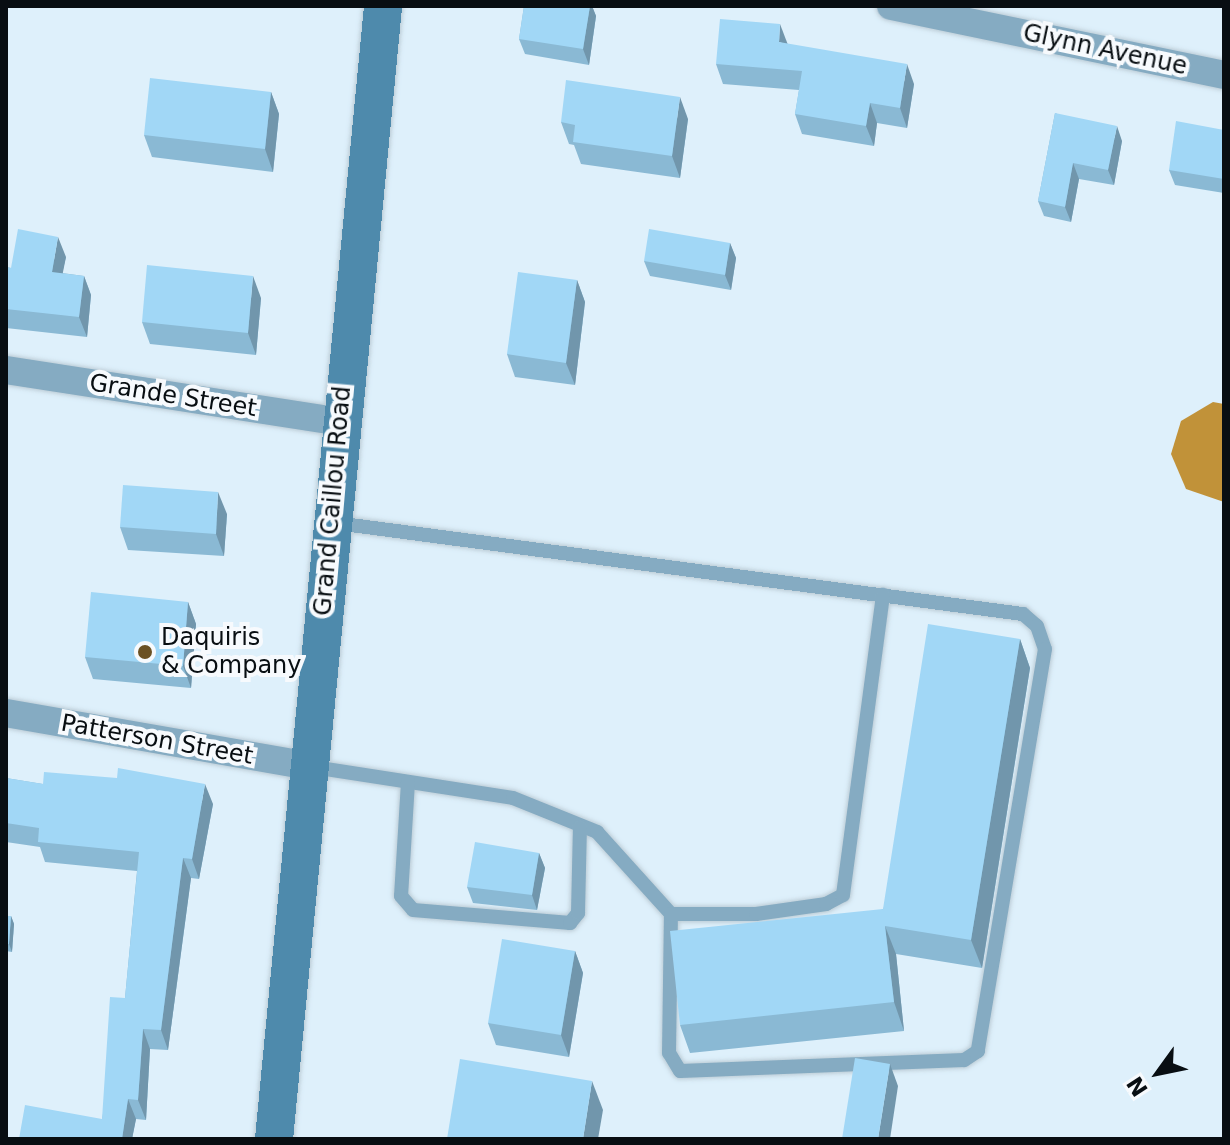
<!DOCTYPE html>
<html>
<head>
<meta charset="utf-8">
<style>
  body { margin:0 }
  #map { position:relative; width:1230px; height:1145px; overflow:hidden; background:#def0fb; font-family:"DejaVu Sans",sans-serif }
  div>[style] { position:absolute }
  .water>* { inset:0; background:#c19239 }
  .roads { filter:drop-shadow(0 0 2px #bcccd6) drop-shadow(0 0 2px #bcccd6) }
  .service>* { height:14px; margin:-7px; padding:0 7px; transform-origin:7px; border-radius:7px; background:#85abc2 }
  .minor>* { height:28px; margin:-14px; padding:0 14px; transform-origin:14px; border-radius:14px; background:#85abc2 }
  .secondary>* { height:38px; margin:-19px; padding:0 19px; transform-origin:19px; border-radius:19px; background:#4e8aac }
  .wall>* { inset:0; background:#8ab9d4 }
  .shaded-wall>* { inset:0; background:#7196ac }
  .building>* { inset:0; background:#a1d7f6 }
  .dots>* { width:22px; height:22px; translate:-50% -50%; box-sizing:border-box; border:4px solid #f7fafd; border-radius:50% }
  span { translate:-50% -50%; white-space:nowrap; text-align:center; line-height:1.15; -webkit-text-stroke:8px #f7fafd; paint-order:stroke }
  .street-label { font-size:24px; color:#080e12 }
  .poi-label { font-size:24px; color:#080e12 }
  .left { translate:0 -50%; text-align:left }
  .frame { position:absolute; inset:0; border:8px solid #080e12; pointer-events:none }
  .north { position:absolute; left:1118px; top:1033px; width:80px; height:80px; -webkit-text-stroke:6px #f7fafd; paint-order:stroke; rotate:237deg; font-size:22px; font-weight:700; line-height:32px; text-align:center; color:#080e12 }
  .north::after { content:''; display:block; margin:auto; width:28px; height:36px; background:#080e12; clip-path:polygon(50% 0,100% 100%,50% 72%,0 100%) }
</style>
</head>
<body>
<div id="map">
  <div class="water">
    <i style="clip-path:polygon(1213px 402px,1224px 404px,1224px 502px,1186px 489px,1171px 454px,1181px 421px)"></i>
  </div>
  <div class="roads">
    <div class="service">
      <i style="left:336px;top:523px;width:693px;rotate:7.55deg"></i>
      <i style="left:1023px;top:614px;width:18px;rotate:41deg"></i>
      <i style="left:1037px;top:626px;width:24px;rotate:71deg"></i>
      <i style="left:1045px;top:649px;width:408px;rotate:99.5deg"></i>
      <i style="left:978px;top:1051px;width:17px;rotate:147deg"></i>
      <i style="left:964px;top:1060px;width:284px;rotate:177.8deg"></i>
      <i style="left:680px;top:1071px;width:21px;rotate:-121deg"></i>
      <i style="left:669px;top:1053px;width:139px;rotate:-89.2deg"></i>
      <i style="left:313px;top:767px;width:202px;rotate:8.8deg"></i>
      <i style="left:513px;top:798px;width:91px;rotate:22deg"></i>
      <i style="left:597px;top:832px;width:110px;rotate:47.9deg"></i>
      <i style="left:671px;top:914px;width:85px"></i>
      <i style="left:756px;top:914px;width:71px;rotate:-8.1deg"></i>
      <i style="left:826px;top:904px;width:19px;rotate:-28deg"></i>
      <i style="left:843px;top:895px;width:303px;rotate:-82.4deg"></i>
      <i style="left:408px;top:782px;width:114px;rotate:93.5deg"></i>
      <i style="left:401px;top:896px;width:18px;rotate:49deg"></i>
      <i style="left:413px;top:910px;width:158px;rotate:4.7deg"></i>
      <i style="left:570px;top:923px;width:13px;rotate:-51deg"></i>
      <i style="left:578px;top:913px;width:86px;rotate:-88.7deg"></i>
    </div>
    <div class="minor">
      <i style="left:891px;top:6px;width:340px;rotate:11.7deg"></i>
      <i style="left:6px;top:370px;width:338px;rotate:8.8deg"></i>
      <i style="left:6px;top:713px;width:308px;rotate:9.9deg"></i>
    </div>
    <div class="secondary">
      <i style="left:274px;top:1139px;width:1138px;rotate:-84.5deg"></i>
    </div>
  </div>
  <div class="wall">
    <i style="clip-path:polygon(524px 6px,592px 6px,596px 16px,589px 65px,525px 54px,519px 39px)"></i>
    <i style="clip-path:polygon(787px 44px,914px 84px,907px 128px,877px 123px,874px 146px,802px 134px,795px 114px,799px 90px,723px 84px,716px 64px)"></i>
    <i style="clip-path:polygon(271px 92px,279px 114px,273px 172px,152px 157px,144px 135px)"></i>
    <i style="clip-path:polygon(1055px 113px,1122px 141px,1114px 185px,1079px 179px,1071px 222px,1044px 216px,1038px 201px)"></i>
    <i style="clip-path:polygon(688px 119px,680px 178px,581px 164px,574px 145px,569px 144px,561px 122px)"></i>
    <i style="clip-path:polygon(1224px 130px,1224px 193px,1175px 185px,1169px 170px)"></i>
    <i style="clip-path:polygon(730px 243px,736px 258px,731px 290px,650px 276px,644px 261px)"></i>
    <i style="clip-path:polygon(66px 257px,62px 273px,84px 276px,91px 295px,87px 337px,6px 328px,6px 267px,11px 268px)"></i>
    <i style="clip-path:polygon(577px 280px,585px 302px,575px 385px,515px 377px,507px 354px)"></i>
    <i style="clip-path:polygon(261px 298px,256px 355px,150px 344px,142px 322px)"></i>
    <i style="clip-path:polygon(227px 514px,224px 556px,128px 550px,120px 527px)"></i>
    <i style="clip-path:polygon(188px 602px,196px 624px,191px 688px,93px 679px,85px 657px)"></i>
    <i style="clip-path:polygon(1020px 639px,1030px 668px,982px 968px,896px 954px,904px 1031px,690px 1053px,680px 1025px,883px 909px)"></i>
    <i style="clip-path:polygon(6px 778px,43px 784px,213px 804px,199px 879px,191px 878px,168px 1050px,150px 1049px,146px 1120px,136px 1119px,132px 1139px,19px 1139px,102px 1119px,125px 998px,137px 871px,45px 862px,40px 847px,6px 842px)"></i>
    <i style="clip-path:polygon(539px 853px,545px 868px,537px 910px,473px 903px,467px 887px)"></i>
    <i style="clip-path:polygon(6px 916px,11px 916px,14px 924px,12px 952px,6px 951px)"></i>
    <i style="clip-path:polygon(575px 951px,583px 973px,569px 1057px,496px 1045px,488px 1023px)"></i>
  </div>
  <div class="shaded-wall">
    <i style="clip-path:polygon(590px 6px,592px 6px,596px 16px,589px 65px,583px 49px)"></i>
    <i style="clip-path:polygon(780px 24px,788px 45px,779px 42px)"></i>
    <i style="clip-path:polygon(907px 64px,914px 84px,907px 128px,900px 108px)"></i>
    <i style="clip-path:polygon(271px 92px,279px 114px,273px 172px,265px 149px)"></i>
    <i style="clip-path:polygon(680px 97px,688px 119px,680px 178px,672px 156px)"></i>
    <i style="clip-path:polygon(870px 103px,877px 123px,874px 146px,866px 126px)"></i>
    <i style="clip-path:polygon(1117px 126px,1122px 141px,1114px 185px,1108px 170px)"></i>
    <i style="clip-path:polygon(1073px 163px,1079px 179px,1071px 222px,1065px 207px)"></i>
    <i style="clip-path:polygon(58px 237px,66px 257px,59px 292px,52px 272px)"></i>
    <i style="clip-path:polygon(730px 243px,736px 258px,731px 290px,725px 275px)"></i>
    <i style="clip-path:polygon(84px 276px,91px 295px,87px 337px,79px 317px)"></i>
    <i style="clip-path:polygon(253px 276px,261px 298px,256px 355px,248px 333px)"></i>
    <i style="clip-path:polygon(577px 280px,585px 302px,575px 385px,566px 363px)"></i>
    <i style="clip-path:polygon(218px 492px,227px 514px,224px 556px,216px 534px)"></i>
    <i style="clip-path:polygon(188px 602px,196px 624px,191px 688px,183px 666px)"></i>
    <i style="clip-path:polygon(1020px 639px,1030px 668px,982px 968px,971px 940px)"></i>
    <i style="clip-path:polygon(205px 784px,213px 804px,199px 879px,192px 859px)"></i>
    <i style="clip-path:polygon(539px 853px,545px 868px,537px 910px,532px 895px)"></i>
    <i style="clip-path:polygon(183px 858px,191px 878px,168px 1050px,161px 1030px)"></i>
    <i style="clip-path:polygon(11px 916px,14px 924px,12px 952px,9px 944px)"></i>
    <i style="clip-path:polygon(885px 926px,896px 954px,904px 1031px,894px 1002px)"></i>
    <i style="clip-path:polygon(575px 951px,583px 973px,569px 1057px,561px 1035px)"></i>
    <i style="clip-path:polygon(143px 1029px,150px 1049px,146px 1120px,138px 1100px)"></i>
    <i style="clip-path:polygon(890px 1064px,898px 1086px,890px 1139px,878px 1139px)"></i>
    <i style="clip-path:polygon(592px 1081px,603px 1110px,598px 1139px,583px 1139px)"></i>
    <i style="clip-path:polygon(128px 1099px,136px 1119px,132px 1139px,122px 1139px)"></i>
  </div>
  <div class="building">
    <i style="clip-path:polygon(524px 6px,590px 6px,583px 49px,519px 39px)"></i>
    <i style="clip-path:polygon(720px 19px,780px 24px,779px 42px,907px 64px,900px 108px,870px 103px,866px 126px,795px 114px,802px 71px,716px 64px)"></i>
    <i style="clip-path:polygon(150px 78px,271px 92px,265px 149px,144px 135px)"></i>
    <i style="clip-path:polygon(566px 80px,680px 97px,672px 156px,573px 142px,575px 125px,561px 122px)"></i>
    <i style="clip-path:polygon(1055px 113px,1117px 126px,1108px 170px,1073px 163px,1065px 207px,1038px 201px)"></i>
    <i style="clip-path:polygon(1176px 121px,1224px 130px,1224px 179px,1169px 170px)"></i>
    <i style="clip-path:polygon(18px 229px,58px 237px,52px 272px,84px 276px,79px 317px,6px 309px,6px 267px,11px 268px)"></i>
    <i style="clip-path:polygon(649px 229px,730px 243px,725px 275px,644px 261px)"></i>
    <i style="clip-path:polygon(147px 265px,253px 276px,248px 333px,142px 322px)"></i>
    <i style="clip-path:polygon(518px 272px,577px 280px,566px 363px,507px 354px)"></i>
    <i style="clip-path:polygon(123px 485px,218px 492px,216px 534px,120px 527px)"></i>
    <i style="clip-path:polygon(91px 592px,188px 602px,183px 666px,85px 657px)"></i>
    <i style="clip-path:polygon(928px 624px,1020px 639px,971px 940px,885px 926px,894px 1002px,680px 1025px,670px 931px,883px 909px)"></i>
    <i style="clip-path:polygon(118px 768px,205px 784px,192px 859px,183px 858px,161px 1030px,143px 1029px,138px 1100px,128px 1099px,122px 1139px,19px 1139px,25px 1105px,102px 1119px,110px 997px,125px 998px,139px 852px,38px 842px,39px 828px,6px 823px,6px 778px,43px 784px,44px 772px,117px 778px)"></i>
    <i style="clip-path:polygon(475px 842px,539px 853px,532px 895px,467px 887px)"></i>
    <i style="clip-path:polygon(6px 916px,11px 916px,9px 944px,6px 944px)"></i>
    <i style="clip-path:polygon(502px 939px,575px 951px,561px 1035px,488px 1023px)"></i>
    <i style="clip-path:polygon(855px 1058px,890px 1064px,878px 1139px,842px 1139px)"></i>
    <i style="clip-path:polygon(460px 1059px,592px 1081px,583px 1139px,447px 1139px)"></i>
  </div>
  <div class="dots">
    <i style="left:145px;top:652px;background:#6b5123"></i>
  </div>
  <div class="street-label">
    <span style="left:1105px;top:50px;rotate:12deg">Glynn Avenue</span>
    <span style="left:173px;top:396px;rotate:9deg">Grande Street</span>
    <span style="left:333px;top:501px;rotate:-85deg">Grand Caillou Road</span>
    <span style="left:157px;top:740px;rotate:10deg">Patterson Street</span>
  </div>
  <div class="poi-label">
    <span class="left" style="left:161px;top:652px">Daquiris<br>&amp; Company</span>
  </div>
  <div class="frame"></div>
  <div class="north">N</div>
</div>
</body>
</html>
